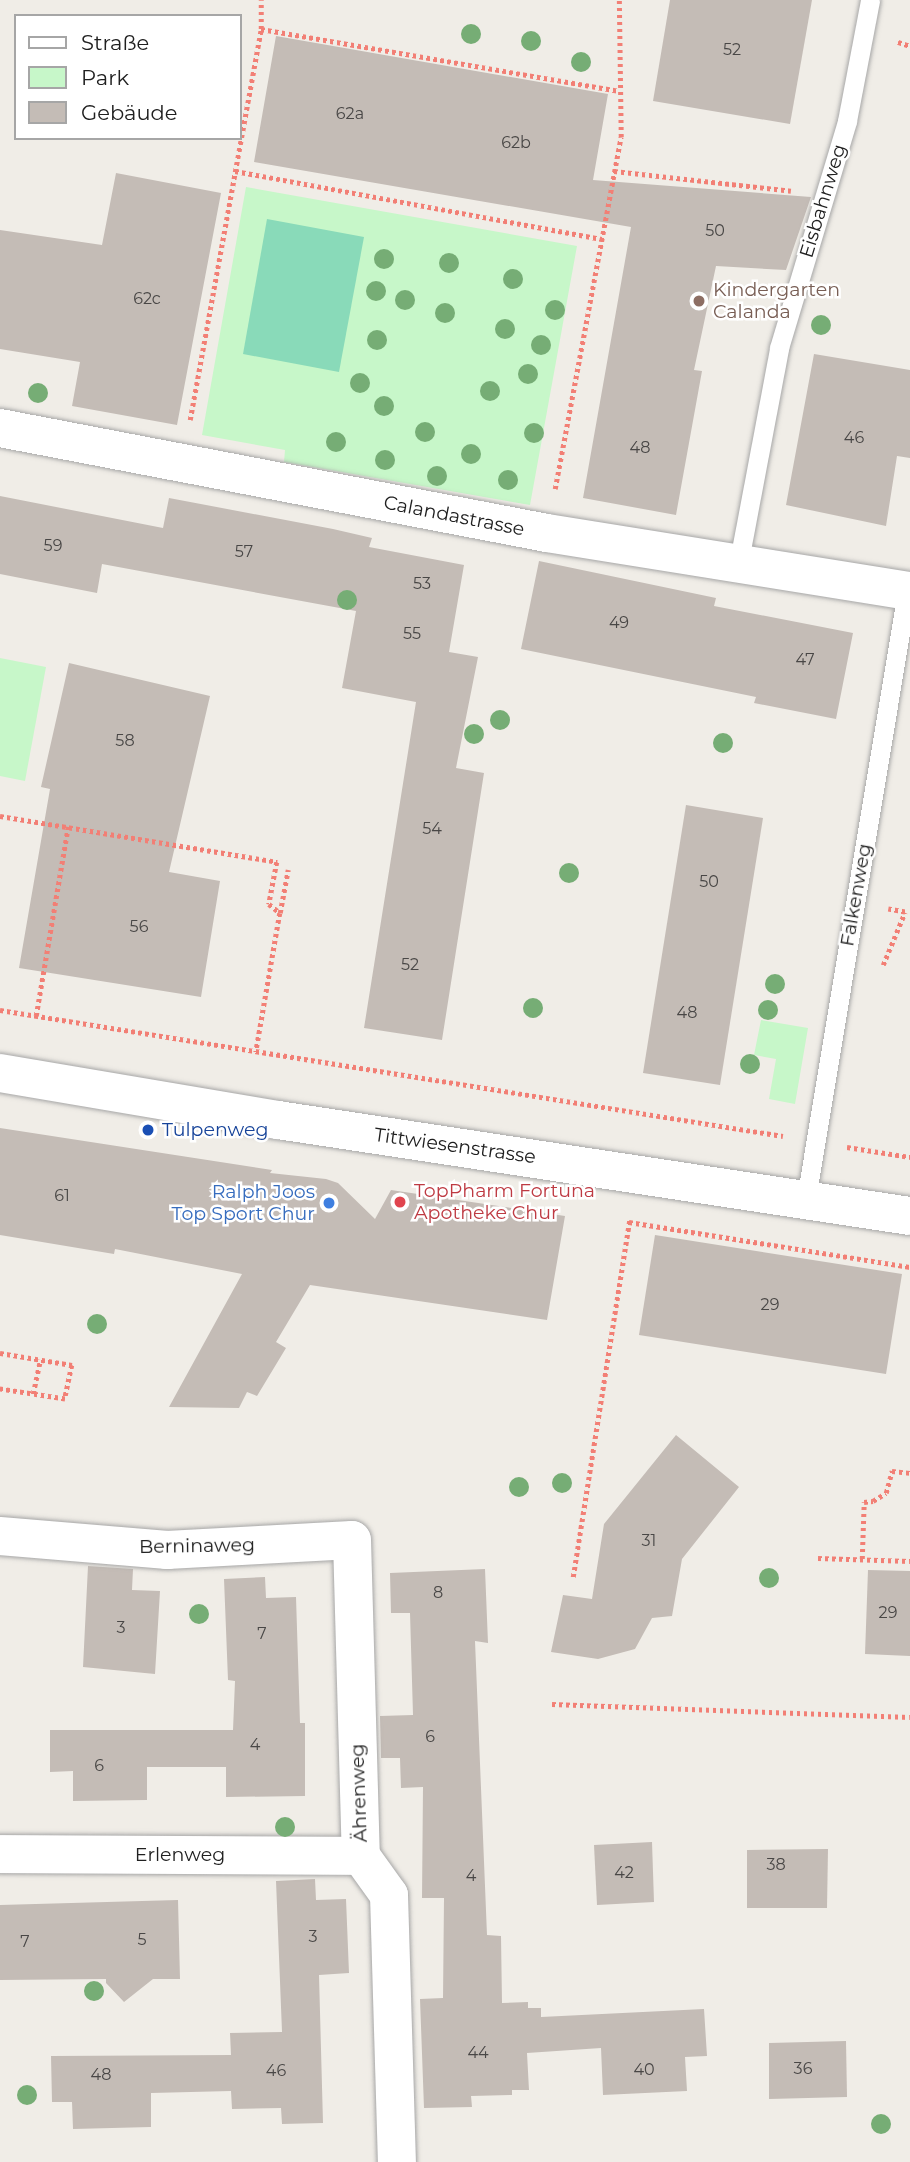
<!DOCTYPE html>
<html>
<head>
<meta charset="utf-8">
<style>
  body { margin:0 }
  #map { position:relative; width:910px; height:2162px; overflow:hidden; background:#f0ede7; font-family:Montserrat,sans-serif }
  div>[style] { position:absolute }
  .park>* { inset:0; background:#c7f7c9 }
  .pitch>* { inset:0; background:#89dab9 }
  .building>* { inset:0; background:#c4bcb6 }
  .path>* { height:4.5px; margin-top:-2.25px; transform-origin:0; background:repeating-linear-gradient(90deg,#f27f75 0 3.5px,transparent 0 7px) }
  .roads { filter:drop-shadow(0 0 2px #a7a7a7) drop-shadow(0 0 2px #a7a7a7) }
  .service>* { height:19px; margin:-9.5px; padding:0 9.5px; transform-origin:9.5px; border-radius:9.5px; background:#fff }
  .minor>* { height:38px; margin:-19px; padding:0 19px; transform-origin:19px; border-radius:19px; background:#fff }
  .trees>* { width:20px; height:20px; margin:-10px; border-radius:50%; background:#76ad75 }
  .dots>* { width:19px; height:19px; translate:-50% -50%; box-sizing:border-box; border:4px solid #fff; border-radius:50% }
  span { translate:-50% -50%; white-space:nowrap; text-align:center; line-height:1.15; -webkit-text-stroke:5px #fff; paint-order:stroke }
  .number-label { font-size:16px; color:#494746 }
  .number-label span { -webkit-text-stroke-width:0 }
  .street-label { font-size:19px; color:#202020 }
  .education-label { font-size:19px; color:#785e54 }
  .left { translate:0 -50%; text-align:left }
  .transit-label { font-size:19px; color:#164399 }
  .health-label { font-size:19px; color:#be3a42 }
  .shop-label { font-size:19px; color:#366cbe }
  .right { translate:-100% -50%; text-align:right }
  .legend { position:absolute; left:14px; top:14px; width:228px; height:126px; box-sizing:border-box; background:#fff; border:2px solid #a6a6a6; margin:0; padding:9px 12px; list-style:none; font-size:21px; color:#202020 }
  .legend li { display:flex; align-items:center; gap:14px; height:35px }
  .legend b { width:35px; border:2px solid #a6a6a6 }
</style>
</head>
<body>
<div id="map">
  <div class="park">
    <i style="clip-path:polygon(246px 187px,577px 246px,530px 505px,284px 462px,285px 450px,202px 435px)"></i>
    <i style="clip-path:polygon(0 658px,46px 667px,25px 781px,0 776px)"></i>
    <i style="clip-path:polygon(761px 1020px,808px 1028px,795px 1104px,769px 1099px,776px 1059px,754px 1055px)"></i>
  </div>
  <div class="pitch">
    <i style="clip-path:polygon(267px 219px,364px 237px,339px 372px,243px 354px)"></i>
  </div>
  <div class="building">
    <i style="clip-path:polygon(670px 0,812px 0,790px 124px,653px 101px)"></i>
    <i style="clip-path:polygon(276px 36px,608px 94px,593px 180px,811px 197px,786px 270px,716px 266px,694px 370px,702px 371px,676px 515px,583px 498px,631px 227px,254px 162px)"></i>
    <i style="clip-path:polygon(116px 173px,221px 193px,177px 425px,72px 406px,80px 362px,0 349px,0 230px,102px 245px)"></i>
    <i style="clip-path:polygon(814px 354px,910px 370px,910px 458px,897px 456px,886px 526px,786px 505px)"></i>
    <i style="clip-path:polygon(0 496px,163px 528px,169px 498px,333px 529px,372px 538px,369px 547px,464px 565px,449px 652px,478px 657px,456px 768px,484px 773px,442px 1040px,364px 1028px,416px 702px,342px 688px,356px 611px,102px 564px,97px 593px,0 574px)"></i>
    <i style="clip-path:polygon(539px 561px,716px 598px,714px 606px,853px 633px,836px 719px,754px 703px,756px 697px,521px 649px)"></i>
    <i style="clip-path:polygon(69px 663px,210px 696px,169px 872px,220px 881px,201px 997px,19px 968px,50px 789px,41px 787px)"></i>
    <i style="clip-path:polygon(686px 805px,763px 818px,720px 1085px,643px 1073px)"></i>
    <i style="clip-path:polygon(0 1128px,272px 1170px,270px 1173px,326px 1179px,338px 1183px,375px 1219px,391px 1190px,565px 1216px,547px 1320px,310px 1285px,276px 1342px,286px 1348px,257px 1396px,247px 1392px,239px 1408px,169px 1407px,242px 1274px,115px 1249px,114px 1254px,0 1235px)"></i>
    <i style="clip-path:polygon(655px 1235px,902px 1274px,886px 1374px,639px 1335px)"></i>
    <i style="clip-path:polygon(676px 1435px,739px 1487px,682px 1559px,672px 1616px,652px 1618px,635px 1649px,598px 1659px,551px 1652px,563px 1595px,592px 1599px,604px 1524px)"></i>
    <i style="clip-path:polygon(88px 1566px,133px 1569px,132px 1590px,160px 1591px,155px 1674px,83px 1667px)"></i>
    <i style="clip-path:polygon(485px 1569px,488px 1643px,475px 1641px,487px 1935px,501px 1936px,502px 2003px,528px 2002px,528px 2008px,541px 2008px,541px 2017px,704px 2009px,707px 2056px,685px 2057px,687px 2091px,603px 2095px,601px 2048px,527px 2053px,529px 2090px,512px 2090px,512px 2095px,471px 2096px,472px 2107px,424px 2108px,420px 1999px,443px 1998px,444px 1898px,422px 1898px,423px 1787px,401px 1788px,400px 1758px,381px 1758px,380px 1716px,413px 1715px,410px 1613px,391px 1613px,390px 1573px)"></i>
    <i style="clip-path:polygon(868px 1570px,910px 1571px,910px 1656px,865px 1654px)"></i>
    <i style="clip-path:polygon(265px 1577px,266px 1598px,296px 1597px,300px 1723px,305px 1723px,305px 1796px,226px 1797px,226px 1767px,147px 1767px,147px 1800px,73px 1801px,73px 1771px,50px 1772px,50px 1730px,233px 1730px,235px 1681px,228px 1680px,224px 1579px)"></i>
    <i style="clip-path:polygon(652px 1842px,654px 1902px,597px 1905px,594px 1845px)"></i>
    <i style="clip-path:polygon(828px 1849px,827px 1908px,747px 1908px,747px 1850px)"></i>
    <i style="clip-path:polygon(315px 1879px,316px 1900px,346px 1899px,349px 1973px,319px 1975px,323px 2123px,282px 2124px,281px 2108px,232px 2109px,231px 2091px,151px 2093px,151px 2127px,73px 2129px,72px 2102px,52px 2102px,51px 2056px,231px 2055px,230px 2033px,282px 2032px,276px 1881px)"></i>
    <i style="clip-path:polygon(178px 1900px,180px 1979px,153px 1979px,124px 2002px,106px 1983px,106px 1979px,0 1980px,0 1905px)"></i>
    <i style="clip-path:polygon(846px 2041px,847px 2097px,769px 2099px,769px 2043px)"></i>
  </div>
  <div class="path">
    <i style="left:261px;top:29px;width:364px;rotate:9.8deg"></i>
    <i style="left:898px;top:42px;width:13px;rotate:18deg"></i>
    <i style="left:235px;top:171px;width:373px;rotate:10.5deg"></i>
    <i style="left:614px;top:171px;width:178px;rotate:6.4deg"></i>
    <i style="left:190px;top:420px;width:397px;rotate:-79.7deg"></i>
    <i style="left:261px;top:29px;width:29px;rotate:-90deg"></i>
    <i style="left:555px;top:489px;width:358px;rotate:-79.4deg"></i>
    <i style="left:621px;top:137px;width:137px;rotate:-90.8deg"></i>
    <i style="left:0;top:816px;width:281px;rotate:9.4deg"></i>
    <i style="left:277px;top:862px;width:43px;rotate:100.8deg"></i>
    <i style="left:269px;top:904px;width:14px;rotate:39deg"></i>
    <i style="left:280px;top:913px;width:141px;rotate:99.8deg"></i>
    <i style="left:280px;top:913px;width:44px;rotate:-79.5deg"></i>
    <i style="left:883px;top:965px;width:57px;rotate:-67.5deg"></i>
    <i style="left:905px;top:912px;width:17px;rotate:-170deg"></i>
    <i style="left:0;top:1010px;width:793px;rotate:9.14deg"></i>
    <i style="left:36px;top:1016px;width:192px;rotate:-80.4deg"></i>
    <i style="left:847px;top:1147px;width:64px;rotate:9deg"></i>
    <i style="left:629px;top:1222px;width:285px;rotate:9.1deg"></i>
    <i style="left:0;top:1353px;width:73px;rotate:9.5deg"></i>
    <i style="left:72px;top:1365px;width:35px;rotate:102deg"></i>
    <i style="left:65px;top:1399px;width:66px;rotate:-171.3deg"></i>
    <i style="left:33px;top:1394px;width:35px;rotate:-78deg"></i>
    <i style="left:818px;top:1558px;width:92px;rotate:1.9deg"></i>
    <i style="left:862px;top:1559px;width:57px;rotate:-88deg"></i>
    <i style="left:864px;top:1502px;width:9px;rotate:-6deg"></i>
    <i style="left:873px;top:1501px;width:15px;rotate:-32deg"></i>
    <i style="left:886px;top:1493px;width:23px;rotate:-75deg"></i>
    <i style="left:892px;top:1471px;width:18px;rotate:6deg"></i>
    <i style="left:573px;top:1577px;width:363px;rotate:-81deg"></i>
    <i style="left:552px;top:1704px;width:358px;rotate:2.1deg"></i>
  </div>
  <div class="roads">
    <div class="service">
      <i style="left:738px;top:566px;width:222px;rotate:-79.3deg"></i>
      <i style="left:779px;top:348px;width:237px;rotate:-73.3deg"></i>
      <i style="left:847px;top:121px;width:123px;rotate:-79.2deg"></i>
      <i style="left:806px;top:1199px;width:616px;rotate:-80.57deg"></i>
    </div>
    <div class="minor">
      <i style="left:0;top:428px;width:557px;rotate:10.87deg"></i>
      <i style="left:547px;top:533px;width:368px;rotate:9.1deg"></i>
      <i style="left:0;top:1073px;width:282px;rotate:9.6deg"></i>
      <i style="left:278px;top:1120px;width:639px;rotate:8.64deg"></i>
      <i style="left:0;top:1536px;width:168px;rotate:4.8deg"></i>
      <i style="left:167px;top:1550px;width:185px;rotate:-3.1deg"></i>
      <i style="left:352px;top:1540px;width:316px;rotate:88.4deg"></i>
      <i style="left:361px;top:1856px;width:48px;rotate:54.3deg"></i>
      <i style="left:389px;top:1895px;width:267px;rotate:88.3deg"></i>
      <i style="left:0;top:1854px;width:361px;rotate:0.3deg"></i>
    </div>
  </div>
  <div class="trees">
    <i style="left:471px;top:34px"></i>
    <i style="left:531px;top:41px"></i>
    <i style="left:581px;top:62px"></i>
    <i style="left:384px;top:259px"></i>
    <i style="left:449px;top:263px"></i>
    <i style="left:513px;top:279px"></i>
    <i style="left:376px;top:291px"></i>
    <i style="left:405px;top:300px"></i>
    <i style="left:555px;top:310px"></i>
    <i style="left:445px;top:313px"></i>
    <i style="left:821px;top:325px"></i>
    <i style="left:505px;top:329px"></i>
    <i style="left:377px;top:340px"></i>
    <i style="left:541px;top:345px"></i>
    <i style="left:528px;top:374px"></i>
    <i style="left:360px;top:383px"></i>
    <i style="left:490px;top:391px"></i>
    <i style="left:38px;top:393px"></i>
    <i style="left:384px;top:406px"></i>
    <i style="left:425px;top:432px"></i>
    <i style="left:534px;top:433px"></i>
    <i style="left:336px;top:442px"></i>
    <i style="left:471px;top:454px"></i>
    <i style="left:385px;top:460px"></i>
    <i style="left:437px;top:476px"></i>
    <i style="left:508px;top:480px"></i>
    <i style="left:347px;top:600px"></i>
    <i style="left:500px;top:720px"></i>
    <i style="left:474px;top:734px"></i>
    <i style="left:723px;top:743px"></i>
    <i style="left:569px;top:873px"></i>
    <i style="left:775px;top:984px"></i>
    <i style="left:533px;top:1008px"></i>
    <i style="left:768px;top:1010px"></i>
    <i style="left:750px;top:1064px"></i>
    <i style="left:97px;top:1324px"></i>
    <i style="left:562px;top:1483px"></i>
    <i style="left:519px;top:1487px"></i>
    <i style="left:769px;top:1578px"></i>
    <i style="left:199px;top:1614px"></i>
    <i style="left:285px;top:1827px"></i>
    <i style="left:94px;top:1991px"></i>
    <i style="left:27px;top:2095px"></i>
    <i style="left:881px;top:2124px"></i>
  </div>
  <div class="dots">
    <i style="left:699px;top:301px;background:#8d6e63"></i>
    <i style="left:148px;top:1130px;background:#1a4fb4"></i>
    <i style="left:400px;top:1202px;background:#e0444e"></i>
    <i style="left:329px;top:1203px;background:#3f7fe0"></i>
  </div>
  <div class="number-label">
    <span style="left:732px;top:50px">52</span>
    <span style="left:350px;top:114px">62a</span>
    <span style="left:516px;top:143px">62b</span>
    <span style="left:715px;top:231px">50</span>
    <span style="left:147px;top:299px">62c</span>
    <span style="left:854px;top:438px">46</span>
    <span style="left:640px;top:448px">48</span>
    <span style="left:53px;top:546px">59</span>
    <span style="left:244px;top:552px">57</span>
    <span style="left:422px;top:584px">53</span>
    <span style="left:619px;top:623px">49</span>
    <span style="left:412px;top:634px">55</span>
    <span style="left:805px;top:660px">47</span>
    <span style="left:125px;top:741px">58</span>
    <span style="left:432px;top:829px">54</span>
    <span style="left:709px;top:882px">50</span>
    <span style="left:139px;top:927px">56</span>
    <span style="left:410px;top:965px">52</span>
    <span style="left:687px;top:1013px">48</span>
    <span style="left:62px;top:1196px">61</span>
    <span style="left:770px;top:1305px">29</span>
    <span style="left:649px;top:1541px">31</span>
    <span style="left:438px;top:1593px">8</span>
    <span style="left:888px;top:1613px">29</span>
    <span style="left:121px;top:1628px">3</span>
    <span style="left:262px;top:1634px">7</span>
    <span style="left:430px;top:1737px">6</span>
    <span style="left:255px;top:1745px">4</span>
    <span style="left:99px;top:1766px">6</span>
    <span style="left:776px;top:1865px">38</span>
    <span style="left:624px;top:1873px">42</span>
    <span style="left:471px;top:1876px">4</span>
    <span style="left:313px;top:1937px">3</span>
    <span style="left:142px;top:1940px">5</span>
    <span style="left:25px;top:1942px">7</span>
    <span style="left:478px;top:2053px">44</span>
    <span style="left:803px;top:2069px">36</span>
    <span style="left:644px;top:2070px">40</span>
    <span style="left:276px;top:2071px">46</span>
    <span style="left:101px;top:2075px">48</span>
  </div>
  <div class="street-label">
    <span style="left:823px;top:201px;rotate:-73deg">Eisbahnweg</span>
    <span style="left:454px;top:516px;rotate:11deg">Calandastrasse</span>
    <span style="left:856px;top:895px;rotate:-80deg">Falkenweg</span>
    <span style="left:455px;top:1146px;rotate:8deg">Tittwiesenstrasse</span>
    <span style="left:197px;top:1546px;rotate:-1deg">Berninaweg</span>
    <span style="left:359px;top:1793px;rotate:-92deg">Ährenweg</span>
    <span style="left:180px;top:1855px">Erlenweg</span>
  </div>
  <div class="education-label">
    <span class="left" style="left:713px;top:301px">Kindergarten<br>Calanda</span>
  </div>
  <div class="transit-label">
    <span class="left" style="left:162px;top:1130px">Tulpenweg</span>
  </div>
  <div class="health-label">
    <span class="left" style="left:414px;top:1202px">TopPharm Fortuna<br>Apotheke Chur</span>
  </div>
  <div class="shop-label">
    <span class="right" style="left:315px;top:1203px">Ralph Joos<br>Top Sport Chur</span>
  </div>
  <ul class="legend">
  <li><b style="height:9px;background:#fff"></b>Straße</li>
  <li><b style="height:19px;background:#c7f7c9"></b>Park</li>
  <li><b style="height:19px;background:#c4bcb6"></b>Gebäude</li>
  </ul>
</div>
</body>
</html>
